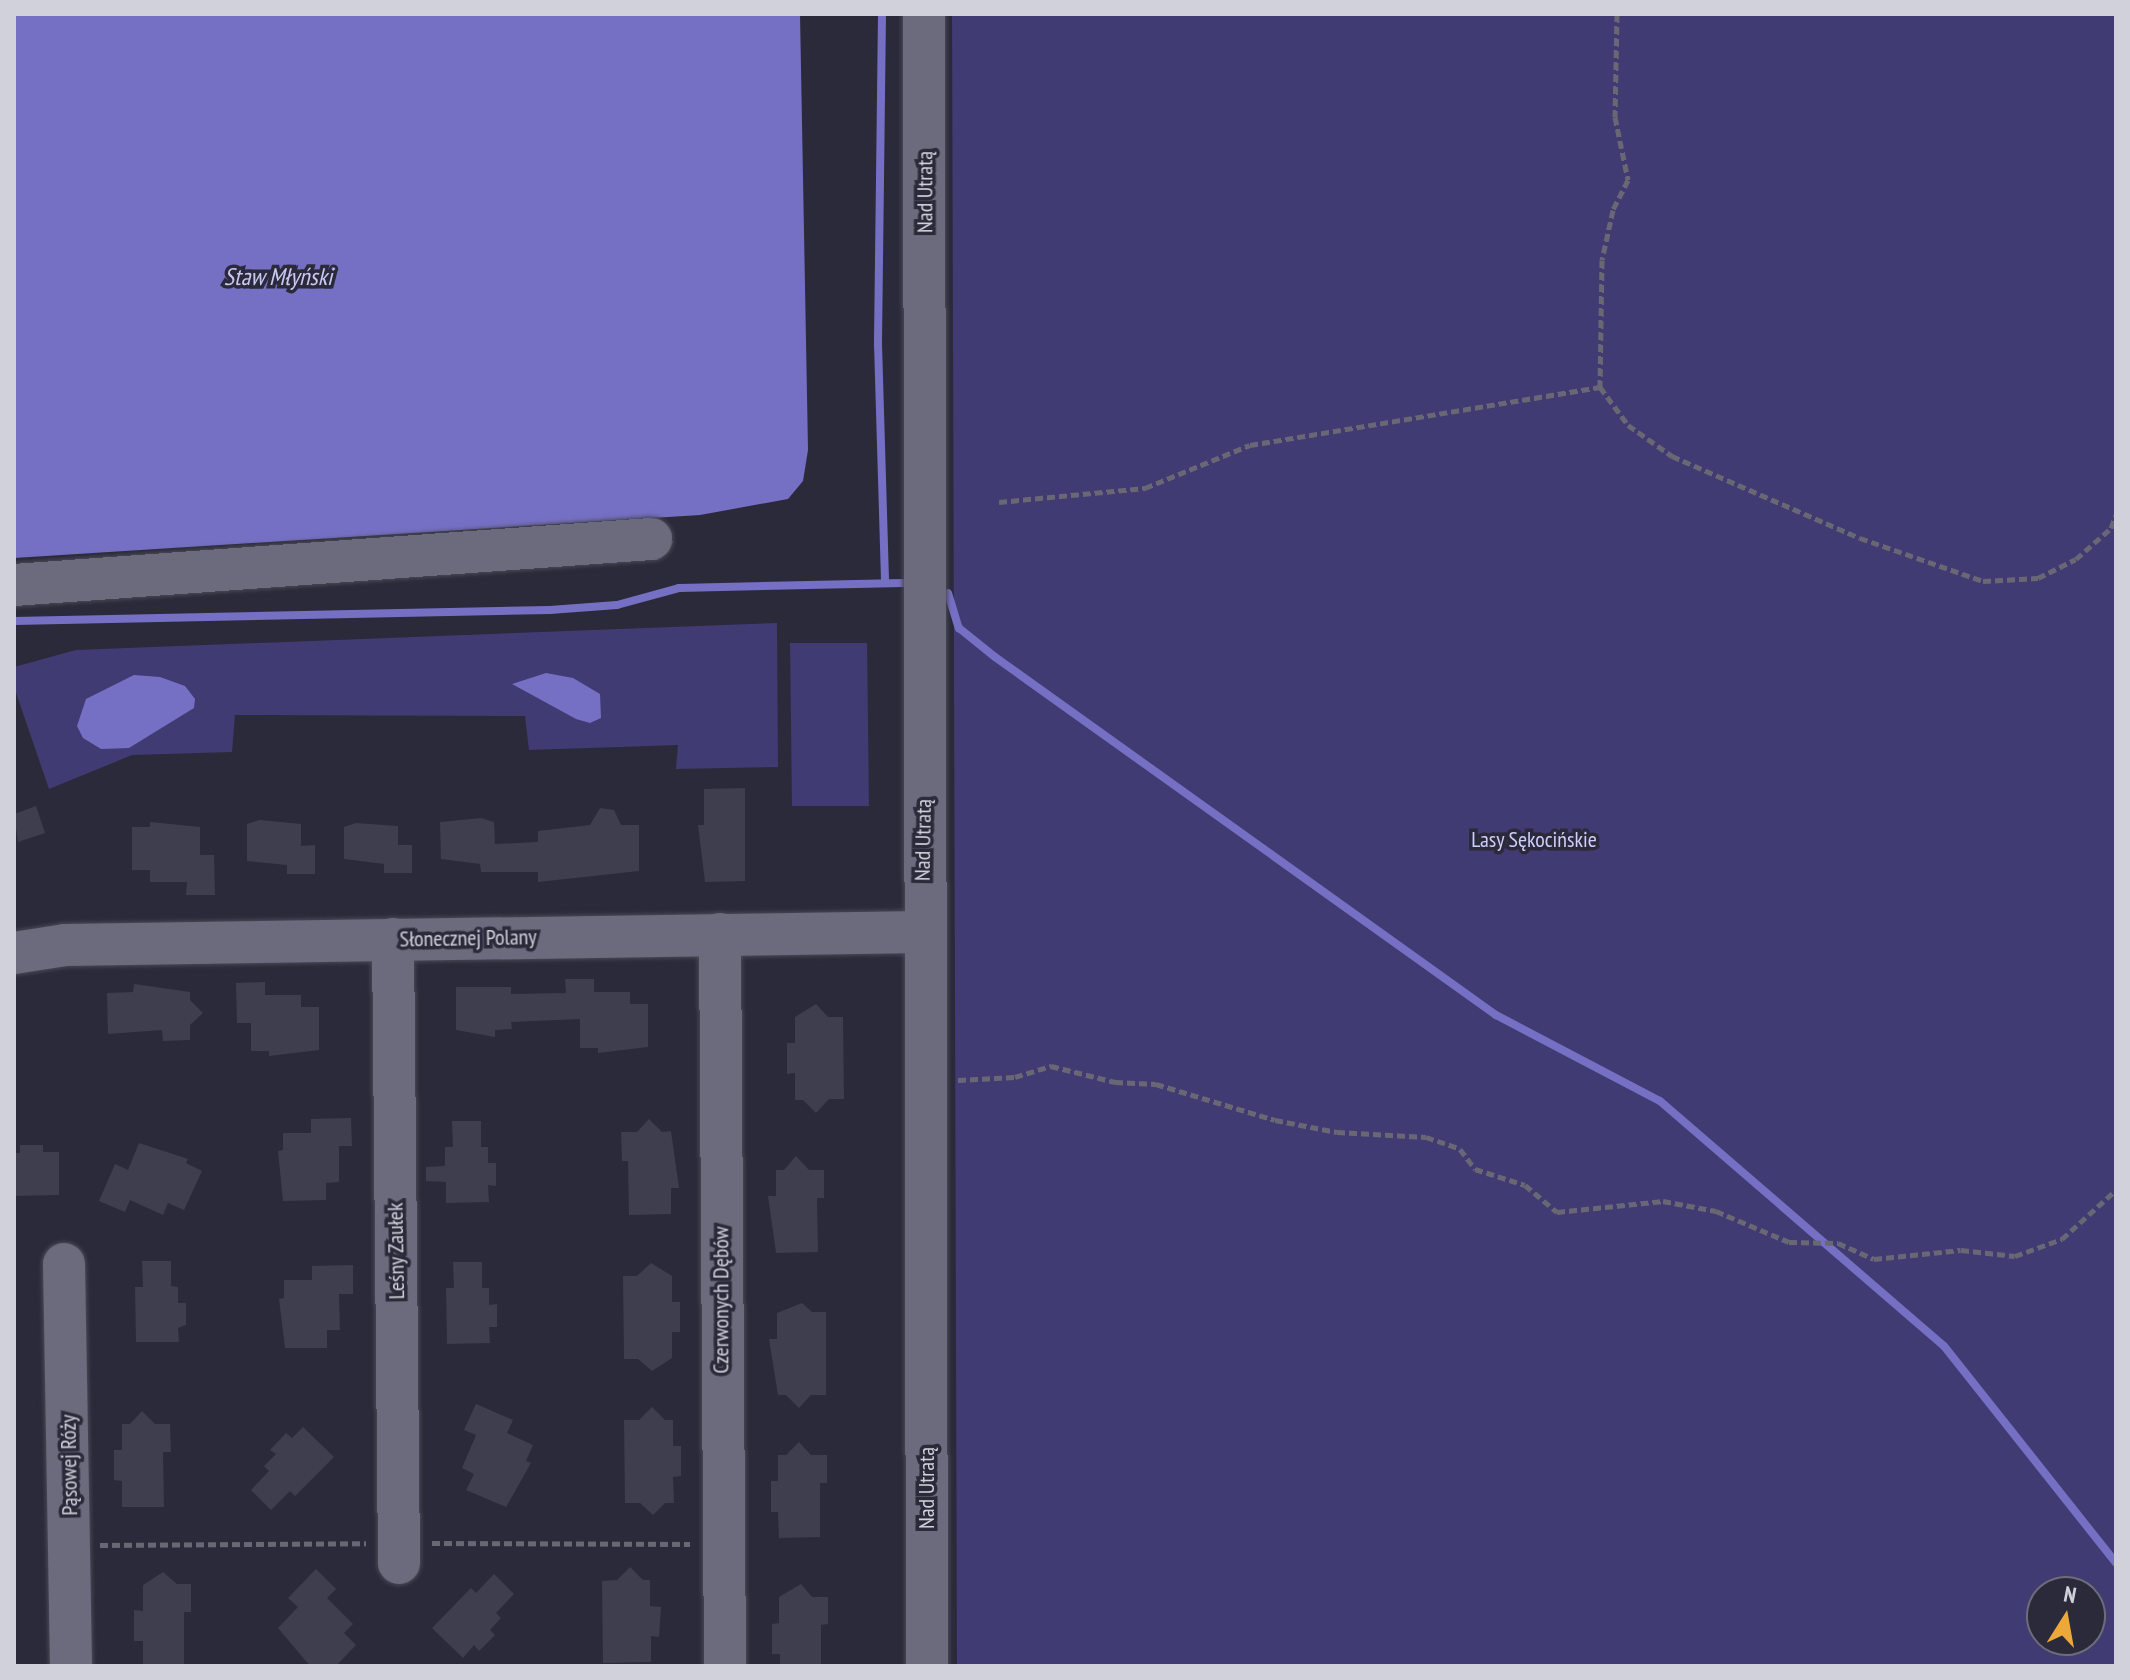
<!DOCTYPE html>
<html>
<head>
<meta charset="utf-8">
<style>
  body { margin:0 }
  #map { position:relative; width:2130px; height:1680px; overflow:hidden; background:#2b2a3a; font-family:"PT Sans Narrow",sans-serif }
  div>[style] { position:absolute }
  .green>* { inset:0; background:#403b73 }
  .water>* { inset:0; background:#7670c4 }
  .stream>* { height:8px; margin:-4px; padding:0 4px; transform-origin:4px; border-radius:4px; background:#7670c4 }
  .building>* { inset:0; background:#3e3e4f }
  .path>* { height:5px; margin-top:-2.5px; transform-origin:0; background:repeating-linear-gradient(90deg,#686875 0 8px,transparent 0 12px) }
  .roads { filter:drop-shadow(0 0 2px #484855) drop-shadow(0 0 2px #484855) }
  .minor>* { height:42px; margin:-21px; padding:0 21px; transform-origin:21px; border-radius:21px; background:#6b6b7d }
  span { translate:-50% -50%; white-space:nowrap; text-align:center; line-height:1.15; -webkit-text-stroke:7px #2b2a3a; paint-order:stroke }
  .street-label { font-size:22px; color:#d1d1db }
  .park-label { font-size:22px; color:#cecefb }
  .water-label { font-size:24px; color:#c8c8f5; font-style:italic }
  .frame { position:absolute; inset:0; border:16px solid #d1d1db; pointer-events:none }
  .north { position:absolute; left:2026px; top:1576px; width:80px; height:80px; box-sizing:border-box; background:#2b2a3a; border:2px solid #6d6d7a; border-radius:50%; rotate:11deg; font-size:22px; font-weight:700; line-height:32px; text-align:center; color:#d1d1db }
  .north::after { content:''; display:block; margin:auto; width:28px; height:36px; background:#eca93a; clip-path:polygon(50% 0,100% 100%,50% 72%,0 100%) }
</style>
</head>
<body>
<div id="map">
  <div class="green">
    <i style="clip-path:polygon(evenodd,952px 14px,2116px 14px,2116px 1666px,957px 1666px,952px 14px,2042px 1592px,2090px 1592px,2090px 1640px,2042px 1640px,2042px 1592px)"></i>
    <i style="clip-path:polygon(777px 623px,778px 767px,676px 769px,678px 745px,529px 750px,525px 716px,235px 715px,232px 752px,132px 755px,49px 789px,14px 687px,14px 667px,76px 650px)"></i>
    <i style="clip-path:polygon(790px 643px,867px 643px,869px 806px,792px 806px)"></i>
  </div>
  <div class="water">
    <i style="clip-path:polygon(14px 14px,800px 14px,808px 450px,803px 481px,788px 499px,700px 515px,14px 558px)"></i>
    <i style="clip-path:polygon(546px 673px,573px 678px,600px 694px,601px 718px,590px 723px,576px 719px,512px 684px)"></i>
    <i style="clip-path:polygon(134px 675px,160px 677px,185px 686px,195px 699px,194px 708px,129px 748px,101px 749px,83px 738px,77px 726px,86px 699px)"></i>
  </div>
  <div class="stream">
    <i style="left:882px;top:14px;width:330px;rotate:90.7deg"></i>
    <i style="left:878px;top:344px;width:239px;rotate:88.3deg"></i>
    <i style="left:948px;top:593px;width:37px;rotate:73deg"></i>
    <i style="left:959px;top:628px;width:46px;rotate:38.9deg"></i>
    <i style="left:995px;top:657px;width:616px;rotate:35.55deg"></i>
    <i style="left:1496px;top:1015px;width:185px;rotate:27.7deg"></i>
    <i style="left:1660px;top:1101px;width:375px;rotate:40.8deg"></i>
    <i style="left:1944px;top:1346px;width:277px;rotate:51.6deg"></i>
    <i style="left:14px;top:621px;width:536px;rotate:-1.18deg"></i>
    <i style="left:550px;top:610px;width:67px;rotate:-4.3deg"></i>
    <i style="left:617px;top:605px;width:64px;rotate:-15.3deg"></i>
    <i style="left:679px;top:588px;width:224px;rotate:-1.3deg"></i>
  </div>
  <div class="building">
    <i style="clip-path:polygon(745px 788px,745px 881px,705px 882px,698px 825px,704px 825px,704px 789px)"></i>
    <i style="clip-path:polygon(36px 806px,45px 833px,18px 842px,14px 814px)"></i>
    <i style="clip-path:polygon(600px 808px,614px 810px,621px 825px,639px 825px,639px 871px,538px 882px,538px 872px,481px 872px,480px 864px,441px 859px,440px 822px,481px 818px,494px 822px,495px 844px,538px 842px,538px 831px,590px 825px)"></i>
    <i style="clip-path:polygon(260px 820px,301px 824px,301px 846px,315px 845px,315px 874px,287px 874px,287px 865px,247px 861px,247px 824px)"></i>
    <i style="clip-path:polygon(150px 822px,200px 827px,200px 855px,214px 855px,215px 895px,186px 895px,187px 882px,150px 882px,150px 870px,132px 870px,132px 827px,150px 827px)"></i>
    <i style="clip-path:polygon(356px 823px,398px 826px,398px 845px,412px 845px,412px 873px,384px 873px,384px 864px,344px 859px,344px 827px)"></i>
    <i style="clip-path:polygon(565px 979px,594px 979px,594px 992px,630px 992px,630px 1004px,648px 1004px,648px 1047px,598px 1053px,598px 1048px,580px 1048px,580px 1019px,511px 1022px,512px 1029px,495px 1030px,495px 1037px,456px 1030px,456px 987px,511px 987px,511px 994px,566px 993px)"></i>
    <i style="clip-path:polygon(265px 982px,265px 995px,301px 995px,301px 1007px,319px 1007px,319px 1050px,269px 1056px,269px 1051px,251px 1051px,251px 1023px,237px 1023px,236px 983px)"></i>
    <i style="clip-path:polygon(134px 984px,190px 992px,190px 1000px,203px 1013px,190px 1025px,190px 1040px,163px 1041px,162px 1030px,108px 1034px,107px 993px,133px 992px)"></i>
    <i style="clip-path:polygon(816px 1004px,828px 1017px,843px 1017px,844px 1099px,829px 1099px,816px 1113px,803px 1100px,795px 1100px,795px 1073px,787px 1074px,787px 1043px,795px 1043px,795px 1017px)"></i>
    <i style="clip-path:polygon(351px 1118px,352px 1146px,339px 1146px,339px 1182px,326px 1183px,326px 1200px,283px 1201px,278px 1151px,283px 1150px,283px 1133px,311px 1133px,311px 1119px)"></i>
    <i style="clip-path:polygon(649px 1119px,662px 1132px,671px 1131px,679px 1188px,671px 1188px,671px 1214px,629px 1215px,628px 1161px,622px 1161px,621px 1132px,637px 1132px)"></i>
    <i style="clip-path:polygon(452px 1121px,481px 1121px,481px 1147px,488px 1147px,488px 1163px,496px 1163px,496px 1186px,488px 1185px,489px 1202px,446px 1203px,446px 1182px,426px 1181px,426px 1167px,445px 1166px,445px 1147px,453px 1147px)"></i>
    <i style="clip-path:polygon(139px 1143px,188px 1159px,186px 1163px,202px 1171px,184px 1210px,168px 1203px,163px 1215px,130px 1200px,125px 1212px,99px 1201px,115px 1164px,128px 1170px)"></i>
    <i style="clip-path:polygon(20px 1145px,43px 1145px,43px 1152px,59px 1152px,59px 1195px,14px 1196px,14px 1153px,20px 1153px)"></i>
    <i style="clip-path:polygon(796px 1156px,809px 1170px,824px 1170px,824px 1198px,817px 1198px,818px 1252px,776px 1253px,768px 1196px,776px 1196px,776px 1170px,784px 1170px)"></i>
    <i style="clip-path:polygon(142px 1261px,171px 1261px,171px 1286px,178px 1287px,178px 1303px,186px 1303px,186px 1325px,178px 1328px,179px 1342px,136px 1342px,135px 1287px,143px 1287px)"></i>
    <i style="clip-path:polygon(453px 1262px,482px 1262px,482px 1288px,489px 1288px,489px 1305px,497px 1304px,497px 1327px,489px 1327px,490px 1343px,447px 1344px,446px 1288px,454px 1288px)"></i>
    <i style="clip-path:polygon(651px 1263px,672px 1276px,672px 1302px,680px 1302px,680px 1332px,672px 1332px,672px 1358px,652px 1371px,638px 1359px,624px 1359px,623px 1276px,637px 1276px)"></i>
    <i style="clip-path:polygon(353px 1265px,353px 1294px,339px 1294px,340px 1330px,327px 1330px,327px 1348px,285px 1348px,279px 1299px,284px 1298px,284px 1280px,312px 1280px,312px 1266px)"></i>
    <i style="clip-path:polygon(802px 1303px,812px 1312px,826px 1312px,826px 1395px,811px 1395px,799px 1408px,786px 1395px,778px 1395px,769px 1339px,777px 1339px,777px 1313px)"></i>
    <i style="clip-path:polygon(476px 1404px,513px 1420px,507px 1433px,533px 1445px,526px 1461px,531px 1463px,506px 1507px,466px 1490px,474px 1474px,462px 1468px,476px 1435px,464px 1430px)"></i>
    <i style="clip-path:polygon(652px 1407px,665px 1420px,673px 1420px,673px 1446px,681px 1446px,681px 1476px,673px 1477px,674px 1503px,665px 1503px,653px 1515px,640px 1503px,625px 1503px,624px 1420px,639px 1420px)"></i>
    <i style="clip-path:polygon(142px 1411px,155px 1424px,170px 1424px,171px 1452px,163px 1452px,164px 1507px,122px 1507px,122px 1481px,114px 1480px,114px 1450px,122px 1450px,122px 1424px,130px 1424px)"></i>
    <i style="clip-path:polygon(303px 1427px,334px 1457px,295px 1496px,290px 1491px,271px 1510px,251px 1490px,269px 1471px,264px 1466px,276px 1454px,270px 1450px,286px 1433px,292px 1438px)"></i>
    <i style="clip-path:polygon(799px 1442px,811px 1455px,827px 1455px,827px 1483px,820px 1483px,820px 1537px,779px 1538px,778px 1512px,771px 1512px,771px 1481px,778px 1481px,778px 1455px,786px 1455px)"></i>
    <i style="clip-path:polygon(630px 1567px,643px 1580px,650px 1580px,650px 1606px,661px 1607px,659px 1637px,651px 1636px,651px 1662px,603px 1663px,602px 1581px,617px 1580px)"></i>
    <i style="clip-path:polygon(316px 1569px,336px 1589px,327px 1598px,353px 1624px,344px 1633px,356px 1645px,336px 1666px,310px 1666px,278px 1628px,298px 1607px,288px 1598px)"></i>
    <i style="clip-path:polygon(163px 1572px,177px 1584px,191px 1584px,191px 1612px,184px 1612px,184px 1666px,143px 1666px,143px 1641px,134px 1641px,134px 1610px,143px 1611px,143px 1585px)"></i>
    <i style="clip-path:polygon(494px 1574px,514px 1594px,496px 1613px,501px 1618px,490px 1630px,495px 1635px,479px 1651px,474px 1645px,463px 1658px,432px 1628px,471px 1588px,476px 1593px)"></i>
    <i style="clip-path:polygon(801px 1584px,812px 1597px,828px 1597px,828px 1624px,821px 1625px,821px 1666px,780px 1666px,780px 1654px,772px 1654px,772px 1624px,779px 1623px,779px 1597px)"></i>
  </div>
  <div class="path">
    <i style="left:1617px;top:14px;width:103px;rotate:91.1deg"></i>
    <i style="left:1615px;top:117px;width:64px;rotate:78.3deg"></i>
    <i style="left:1628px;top:180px;width:34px;rotate:117deg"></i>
    <i style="left:1613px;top:210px;width:51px;rotate:102.4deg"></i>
    <i style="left:1602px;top:260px;width:127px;rotate:90.9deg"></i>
    <i style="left:1600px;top:387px;width:47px;rotate:53.6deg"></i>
    <i style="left:1628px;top:425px;width:54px;rotate:35.2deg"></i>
    <i style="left:1672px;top:456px;width:205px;rotate:23.6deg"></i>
    <i style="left:1860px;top:538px;width:130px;rotate:19.3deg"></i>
    <i style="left:1983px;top:581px;width:55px;rotate:-3.1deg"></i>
    <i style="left:2038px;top:578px;width:42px;rotate:-26.6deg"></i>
    <i style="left:2076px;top:559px;width:47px;rotate:-41.5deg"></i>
    <i style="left:2111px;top:528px;width:14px;rotate:-69deg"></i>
    <i style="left:999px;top:502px;width:147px;rotate:-5.5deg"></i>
    <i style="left:1145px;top:488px;width:113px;rotate:-22.3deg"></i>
    <i style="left:1250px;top:445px;width:355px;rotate:-9.4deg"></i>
    <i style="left:958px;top:1080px;width:57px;rotate:-3deg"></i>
    <i style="left:1015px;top:1077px;width:38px;rotate:-17deg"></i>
    <i style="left:1051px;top:1066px;width:66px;rotate:14deg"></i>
    <i style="left:1115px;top:1082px;width:41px;rotate:2.8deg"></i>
    <i style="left:1156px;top:1084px;width:124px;rotate:16.8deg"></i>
    <i style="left:1275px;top:1120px;width:63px;rotate:11deg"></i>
    <i style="left:1337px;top:1132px;width:89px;rotate:3.2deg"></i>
    <i style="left:1426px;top:1137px;width:36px;rotate:19deg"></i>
    <i style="left:1460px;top:1149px;width:25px;rotate:53deg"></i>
    <i style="left:1475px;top:1169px;width:52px;rotate:17.7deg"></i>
    <i style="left:1525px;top:1185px;width:42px;rotate:40.2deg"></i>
    <i style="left:1557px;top:1212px;width:107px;rotate:-5.9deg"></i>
    <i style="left:1663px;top:1201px;width:54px;rotate:10.7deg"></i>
    <i style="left:1716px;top:1211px;width:79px;rotate:23deg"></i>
    <i style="left:1789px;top:1242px;width:49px;rotate:1.2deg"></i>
    <i style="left:1838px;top:1243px;width:39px;rotate:24deg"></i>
    <i style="left:1874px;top:1259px;width:87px;rotate:-5.9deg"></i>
    <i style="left:1961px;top:1250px;width:54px;rotate:6.3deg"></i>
    <i style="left:2015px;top:1256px;width:50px;rotate:-19.9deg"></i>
    <i style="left:2062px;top:1239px;width:73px;rotate:-42.2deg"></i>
    <i style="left:432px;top:1543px;width:258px;rotate:0.2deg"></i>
    <i style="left:100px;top:1545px;width:266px;rotate:-0.4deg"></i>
  </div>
  <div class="roads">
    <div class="minor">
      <i style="left:924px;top:14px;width:1652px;rotate:89.9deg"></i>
      <i style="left:14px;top:585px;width:639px;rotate:-4.13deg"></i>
      <i style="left:720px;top:934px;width:732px;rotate:89.61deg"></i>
      <i style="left:393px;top:939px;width:624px;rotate:89.45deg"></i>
      <i style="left:14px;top:953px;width:52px;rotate:-8.9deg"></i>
      <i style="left:65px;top:945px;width:857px;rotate:-0.87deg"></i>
      <i style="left:64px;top:1264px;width:402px;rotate:89deg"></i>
    </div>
  </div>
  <div class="street-label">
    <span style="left:925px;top:192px;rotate:-90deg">Nad Utratą</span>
    <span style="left:923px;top:840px;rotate:-89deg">Nad Utratą</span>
    <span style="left:468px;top:938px;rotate:-1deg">Słonecznej Polany</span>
    <span style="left:396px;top:1251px;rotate:-91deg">Leśny Zaułek</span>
    <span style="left:721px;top:1300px;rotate:-90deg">Czerwonych Dębów</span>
    <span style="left:69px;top:1465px;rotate:-91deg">Pąsowej Róży</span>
    <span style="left:927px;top:1488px;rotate:-90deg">Nad Utratą</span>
  </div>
  <div class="park-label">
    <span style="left:1534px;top:840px">Lasy Sękocińskie</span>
  </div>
  <div class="water-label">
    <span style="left:278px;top:277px">Staw Młyński</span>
  </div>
  <div class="frame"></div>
  <div class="north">N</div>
</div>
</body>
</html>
